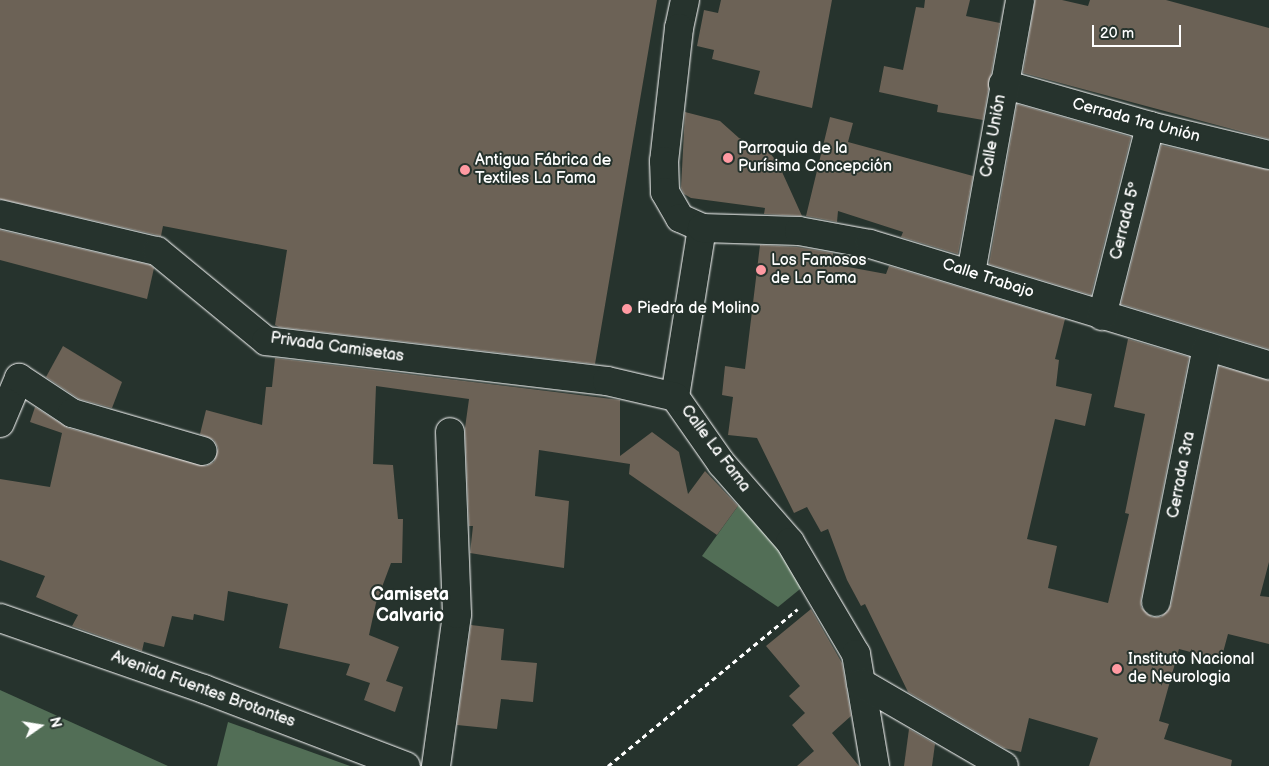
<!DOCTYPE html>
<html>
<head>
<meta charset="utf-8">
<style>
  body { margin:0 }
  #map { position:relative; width:1269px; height:766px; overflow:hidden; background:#26332d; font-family:"Balsamiq Sans",sans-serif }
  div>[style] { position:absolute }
  .green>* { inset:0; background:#526e56 }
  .building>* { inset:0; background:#6c6256 }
  .path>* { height:3px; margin-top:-1.5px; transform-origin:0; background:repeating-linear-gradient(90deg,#fff 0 5px,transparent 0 9px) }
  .roads { filter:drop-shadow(0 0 1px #fff) drop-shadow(0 0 1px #fff) }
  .minor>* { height:28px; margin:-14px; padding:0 14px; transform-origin:14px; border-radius:14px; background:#26332d }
  .dots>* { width:14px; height:14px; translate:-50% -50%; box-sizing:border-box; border:2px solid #26332d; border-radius:50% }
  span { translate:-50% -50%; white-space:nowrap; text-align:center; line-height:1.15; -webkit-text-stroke:4px #26332d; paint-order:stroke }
  .street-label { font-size:16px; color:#fff }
  .poi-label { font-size:16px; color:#fff }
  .left { translate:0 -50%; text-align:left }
  .neighbourhood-label { font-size:18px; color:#fff; font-weight:700 }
  .north { position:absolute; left:15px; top:701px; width:50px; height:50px; -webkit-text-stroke:4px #26332d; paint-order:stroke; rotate:77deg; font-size:14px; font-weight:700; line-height:20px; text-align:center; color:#fff }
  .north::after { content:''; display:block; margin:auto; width:18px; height:22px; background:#fff; clip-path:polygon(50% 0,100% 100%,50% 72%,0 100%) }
  .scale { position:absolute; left:1092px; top:25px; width:89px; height:22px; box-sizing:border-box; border:2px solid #fff; border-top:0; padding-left:6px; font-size:15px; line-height:18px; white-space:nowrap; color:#fff; -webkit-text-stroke:4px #26332d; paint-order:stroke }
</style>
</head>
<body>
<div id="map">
  <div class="green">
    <i style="clip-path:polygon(743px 499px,805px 585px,778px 607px,702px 556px)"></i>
    <i style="clip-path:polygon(0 690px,168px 766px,0 766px)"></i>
    <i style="clip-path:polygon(228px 722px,350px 766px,217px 766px)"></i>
  </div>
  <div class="building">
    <i style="clip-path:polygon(0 0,657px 0,595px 364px,279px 327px,275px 325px,287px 250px,163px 226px,161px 236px,0 199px)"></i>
    <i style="clip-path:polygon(721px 0,832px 0,812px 108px,754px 94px,760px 71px,712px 59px,714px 50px,697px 46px,704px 10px,718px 13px)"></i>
    <i style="clip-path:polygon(925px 0,970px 0,966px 16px,1000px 23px,983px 120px,937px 112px,938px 105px,879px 92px,884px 66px,903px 70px,916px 7px,924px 8px)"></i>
    <i style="clip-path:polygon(1035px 0,1062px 0,1088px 6px,1090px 0,1166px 0,1269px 28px,1269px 139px,1023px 73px)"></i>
    <i style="clip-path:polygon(1017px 104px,1131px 137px,1091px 295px,989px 264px)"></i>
    <i style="clip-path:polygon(685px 112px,720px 121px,739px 138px,769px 152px,778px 163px,802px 216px,764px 214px,765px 208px,691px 198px,684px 194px,681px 188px)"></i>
    <i style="clip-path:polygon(830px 117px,853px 123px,848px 142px,973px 176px,958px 254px,901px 237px,903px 232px,838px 211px,837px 222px,806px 216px)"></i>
    <i style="clip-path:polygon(1161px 145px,1269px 170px,1269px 349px,1121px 304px)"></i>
    <i style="clip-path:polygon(0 230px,150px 265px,154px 268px,147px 299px,0 260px)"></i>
    <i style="clip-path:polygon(760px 245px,797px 247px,833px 253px,832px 264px,886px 274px,889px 266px,1065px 319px,1055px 359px,1059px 360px,1056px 386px,1092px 394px,1085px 426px,1055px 419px,1027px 539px,1057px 546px,1048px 588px,1108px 603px,1129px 514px,1125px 513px,1145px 414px,1114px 407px,1128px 339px,1189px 357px,1141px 599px,1141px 607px,1152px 617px,1161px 617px,1171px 605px,1219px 366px,1269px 380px,1269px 562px,1260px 596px,1269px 597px,1269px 644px,1228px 634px,1221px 660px,1179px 649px,1159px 721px,1169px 724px,1164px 739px,1232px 760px,1231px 766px,1089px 766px,1098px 738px,1029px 718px,1021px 752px,1004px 748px,908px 692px,865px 604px,861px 606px,847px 580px,828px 529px,821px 532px,807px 507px,794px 513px,757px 438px,728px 435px,733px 397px,722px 395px,725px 366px,745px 369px)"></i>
    <i style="clip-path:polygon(63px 346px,122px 382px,112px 408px,79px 399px,46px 377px)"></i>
    <i style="clip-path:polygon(275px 358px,620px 400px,620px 456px,652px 432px,679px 452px,688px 494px,705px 471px,738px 506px,717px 535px,629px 474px,630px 464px,539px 450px,535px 496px,569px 501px,564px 568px,470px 553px,473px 526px,469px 526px,465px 428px,469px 399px,376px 386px,373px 464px,393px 465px,398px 519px,403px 519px,402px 563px,391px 563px,376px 603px,369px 635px,399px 647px,386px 681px,403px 687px,395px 712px,364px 700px,370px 683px,346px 675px,350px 664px,279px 648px,288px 604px,228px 591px,224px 621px,194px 614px,193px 620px,172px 616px,164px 647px,144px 642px,142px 651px,72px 626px,78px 615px,36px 597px,45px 576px,0 560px,0 479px,50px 487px,62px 433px,30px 422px,35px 407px,68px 428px,206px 466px,214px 462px,218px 448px,214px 440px,200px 434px,206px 410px,262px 425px,266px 387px,272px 387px)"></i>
    <i style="clip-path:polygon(811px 609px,842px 663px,851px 716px,832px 733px,859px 766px,797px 766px,814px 751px,792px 725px,805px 713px,789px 696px,800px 686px,766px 646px)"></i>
    <i style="clip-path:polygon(471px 625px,504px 629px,501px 660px,537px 663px,533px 702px,501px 699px,497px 729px,457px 725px)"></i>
    <i style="clip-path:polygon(909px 729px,935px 744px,932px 766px,904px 766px)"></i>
  </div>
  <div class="path">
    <i style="left:608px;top:766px;width:246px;rotate:-39.6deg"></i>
  </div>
  <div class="roads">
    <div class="minor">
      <i style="left:685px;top:0;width:29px;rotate:102deg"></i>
      <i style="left:679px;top:28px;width:134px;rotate:96.4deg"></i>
      <i style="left:664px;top:161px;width:31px;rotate:88deg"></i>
      <i style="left:665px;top:192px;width:30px;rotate:60deg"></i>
      <i style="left:680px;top:218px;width:24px;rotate:24deg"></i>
      <i style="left:702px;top:228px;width:171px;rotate:99.1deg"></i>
      <i style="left:675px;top:397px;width:82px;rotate:55deg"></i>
      <i style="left:722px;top:464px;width:103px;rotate:48.9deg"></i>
      <i style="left:790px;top:542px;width:130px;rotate:59.5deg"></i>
      <i style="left:856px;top:654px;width:114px;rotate:80.4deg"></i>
      <i style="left:1003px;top:84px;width:153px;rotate:15.9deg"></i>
      <i style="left:1150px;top:126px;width:122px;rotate:13.7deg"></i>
      <i style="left:0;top:214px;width:161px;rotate:13.3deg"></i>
      <i style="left:157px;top:251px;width:141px;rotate:39.5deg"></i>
      <i style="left:266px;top:341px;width:343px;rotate:6.7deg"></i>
      <i style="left:607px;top:381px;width:70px;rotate:13.2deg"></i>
      <i style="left:702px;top:228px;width:97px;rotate:1.8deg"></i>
      <i style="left:799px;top:231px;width:72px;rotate:10.4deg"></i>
      <i style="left:870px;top:244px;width:417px;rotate:16.9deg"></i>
      <i style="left:971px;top:273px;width:277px;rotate:-79.8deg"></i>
      <i style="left:1102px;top:316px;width:196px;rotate:-75.8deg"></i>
      <i style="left:0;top:423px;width:49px;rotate:-67.1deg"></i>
      <i style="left:19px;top:378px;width:64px;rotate:33.4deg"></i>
      <i style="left:72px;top:413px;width:136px;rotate:16.2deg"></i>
      <i style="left:1156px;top:602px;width:260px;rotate:-78.7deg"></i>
      <i style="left:0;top:618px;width:216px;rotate:19.2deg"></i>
      <i style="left:204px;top:689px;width:216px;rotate:20.9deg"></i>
      <i style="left:861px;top:683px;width:165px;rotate:30.1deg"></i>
      <i style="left:436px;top:766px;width:153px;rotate:-82.1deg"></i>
      <i style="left:457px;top:614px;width:182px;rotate:-92.2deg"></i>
    </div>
  </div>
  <div class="dots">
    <i style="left:728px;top:158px;background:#ff9aa2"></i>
    <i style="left:465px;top:170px;background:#ff9aa2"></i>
    <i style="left:761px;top:270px;background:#ff9aa2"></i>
    <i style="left:627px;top:309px;background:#ff9aa2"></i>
    <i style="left:1117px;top:669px;background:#ff9aa2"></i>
  </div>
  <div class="street-label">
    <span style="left:1136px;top:121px;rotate:15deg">Cerrada 1ra Unión</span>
    <span style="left:994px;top:136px;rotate:-80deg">Calle Unión</span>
    <span style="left:1126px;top:221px;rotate:-76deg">Cerrada 5º</span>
    <span style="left:988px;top:279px;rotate:18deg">Calle Trabajo</span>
    <span style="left:337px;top:348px;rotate:8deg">Privada Camisetas</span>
    <span style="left:715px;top:449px;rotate:53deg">Calle La Fama</span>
    <span style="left:1182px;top:475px;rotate:-79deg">Cerrada 3ra</span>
    <span style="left:203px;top:690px;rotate:20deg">Avenida Fuentes Brotantes</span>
  </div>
  <div class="poi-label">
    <span class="left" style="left:738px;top:158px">Parroquia de la<br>Purísima Concepción</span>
    <span class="left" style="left:475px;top:170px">Antigua Fábrica de<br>Textiles La Fama</span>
    <span class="left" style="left:771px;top:270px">Los Famosos<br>de La Fama</span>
    <span class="left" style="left:637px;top:309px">Piedra de Molino</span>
    <span class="left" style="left:1128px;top:669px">Instituto Nacional<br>de Neurologia</span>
  </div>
  <div class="neighbourhood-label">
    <span style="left:410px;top:606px">Camiseta<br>Calvario</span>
  </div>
  <div class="north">N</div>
  <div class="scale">20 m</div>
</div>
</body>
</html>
